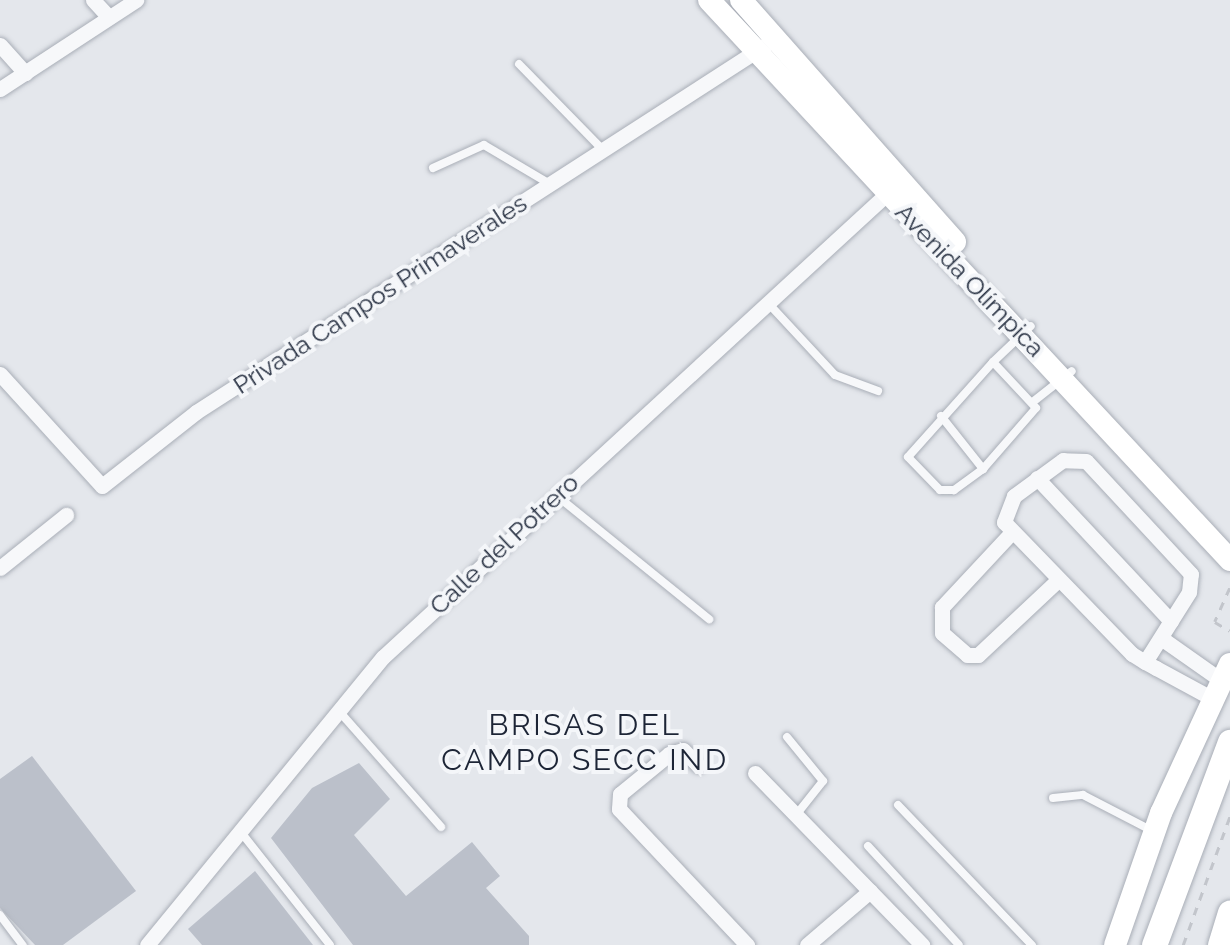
<!DOCTYPE html>
<html>
<head>
<meta charset="utf-8">
<style>
  body { margin:0 }
  #map { position:relative; width:1230px; height:945px; overflow:hidden; background:#e4e7ec; font-family:Raleway,sans-serif }
  div>[style] { position:absolute }
  .building>* { inset:0; background:#bbc0ca }
  .path>* { height:2.5px; margin-top:-1.25px; transform-origin:0; background:repeating-linear-gradient(90deg,#c2c5cb 0 8px,transparent 0 16px) }
  .roads { filter:drop-shadow(0 0 2px #a9aeb7) drop-shadow(0 0 2px #a9aeb7) }
  .lane>* { height:8px; margin:-4px; padding:0 4px; transform-origin:4px; border-radius:4px; background:#f7f8fa }
  .street>* { height:15px; margin:-7.5px; padding:0 7.5px; transform-origin:7.5px; border-radius:7.5px; background:#f7f8fa }
  .secondary>* { height:22px; margin:-11px; padding:0 11px; transform-origin:11px; border-radius:11px; background:#fff }
  .primary>* { height:25px; margin:-12.5px; padding:0 12.5px; transform-origin:12.5px; border-radius:12.5px; background:#fff }
  span { translate:-50% -50%; white-space:nowrap; text-align:center; line-height:1.15; -webkit-text-stroke:8px #f4f6f9; paint-order:stroke }
  .street-label { font-size:25px; color:#2b3445 }
  .quarter-label { font-size:30px; color:#1d2536; letter-spacing:2.5px }
</style>
</head>
<body>
<div id="map">
  <div class="building">
    <i style="clip-path:polygon(32px 756px,136px 891px,63px 945px,35px 945px,0 908px,0 779px)"></i>
    <i style="clip-path:polygon(359px 763px,390px 799px,354px 835px,406px 896px,472px 842px,500px 876px,486px 888px,529px 936px,529px 945px,353px 945px,271px 838px,312px 788px)"></i>
    <i style="clip-path:polygon(255px 871px,313px 945px,202px 945px,188px 929px)"></i>
  </div>
  <div class="path">
    <i style="left:1230px;top:588px;width:37px;rotate:114deg"></i>
    <i style="left:1215px;top:622px;width:17px;rotate:31deg"></i>
    <i style="left:1183px;top:945px;width:137px;rotate:-70deg"></i>
  </div>
  <div class="roads">
    <div class="lane">
      <i style="left:519px;top:64px;width:119px;rotate:45.7deg"></i>
      <i style="left:433px;top:168px;width:56px;rotate:-24.3deg"></i>
      <i style="left:484px;top:145px;width:77px;rotate:30.6deg"></i>
      <i style="left:768px;top:303px;width:98px;rotate:47.1deg"></i>
      <i style="left:835px;top:375px;width:46px;rotate:20.4deg"></i>
      <i style="left:993px;top:362px;width:63px;rotate:46.9deg"></i>
      <i style="left:1036px;top:408px;width:81px;rotate:131deg"></i>
      <i style="left:983px;top:469px;width:36px;rotate:144deg"></i>
      <i style="left:954px;top:490px;width:14px;rotate:180deg"></i>
      <i style="left:940px;top:490px;width:46px;rotate:-134.1deg"></i>
      <i style="left:908px;top:457px;width:127px;rotate:-48.2deg"></i>
      <i style="left:993px;top:362px;width:52px;rotate:-43.5deg"></i>
      <i style="left:1034px;top:401px;width:48px;rotate:-38.3deg"></i>
      <i style="left:941px;top:416px;width:68px;rotate:51.6deg"></i>
      <i style="left:557px;top:496px;width:196px;rotate:39deg"></i>
      <i style="left:338px;top:710px;width:156px;rotate:48.6deg"></i>
      <i style="left:787px;top:737px;width:57px;rotate:50.7deg"></i>
      <i style="left:823px;top:781px;width:43px;rotate:128.5deg"></i>
      <i style="left:1053px;top:798px;width:30px;rotate:-6deg"></i>
      <i style="left:1083px;top:795px;width:74px;rotate:27.3deg"></i>
      <i style="left:898px;top:805px;width:194px;rotate:46.3deg"></i>
      <i style="left:240px;top:831px;width:145px;rotate:51.7deg"></i>
      <i style="left:868px;top:846px;width:134px;rotate:47.4deg"></i>
      <i style="left:0;top:915px;width:38px;rotate:53deg"></i>
    </div>
    <div class="street">
      <i style="left:93px;top:0;width:23px;rotate:47deg"></i>
      <i style="left:0;top:45px;width:38px;rotate:48deg"></i>
      <i style="left:0;top:89px;width:163px;rotate:-33.2deg"></i>
      <i style="left:0;top:374px;width:151px;rotate:47.7deg"></i>
      <i style="left:102px;top:486px;width:120px;rotate:-38.2deg"></i>
      <i style="left:196px;top:412px;width:676px;rotate:-32.8deg"></i>
      <i style="left:1037px;top:478px;width:196px;rotate:46.9deg"></i>
      <i style="left:1012px;top:532px;width:103px;rotate:133deg"></i>
      <i style="left:942px;top:607px;width:26px;rotate:90deg"></i>
      <i style="left:942px;top:633px;width:33px;rotate:41deg"></i>
      <i style="left:967px;top:655px;width:11px"></i>
      <i style="left:978px;top:655px;width:110px;rotate:-43.2deg"></i>
      <i style="left:0;top:568px;width:85px;rotate:-38.8deg"></i>
      <i style="left:1161px;top:638px;width:75px;rotate:35.2deg"></i>
      <i style="left:1145px;top:662px;width:83px;rotate:-57.8deg"></i>
      <i style="left:1189px;top:592px;width:18px;rotate:-84deg"></i>
      <i style="left:1191px;top:574px;width:154px;rotate:-132.9deg"></i>
      <i style="left:1086px;top:461px;width:23px;rotate:-178deg"></i>
      <i style="left:1063px;top:460px;width:61px;rotate:143.7deg"></i>
      <i style="left:1014px;top:496px;width:28px;rotate:111deg"></i>
      <i style="left:1004px;top:522px;width:184px;rotate:45.9deg"></i>
      <i style="left:1132px;top:654px;width:15px;rotate:32deg"></i>
      <i style="left:1145px;top:662px;width:13px;rotate:29deg"></i>
      <i style="left:1156px;top:668px;width:65px;rotate:28.5deg"></i>
      <i style="left:698px;top:765px;width:21px;rotate:-135deg"></i>
      <i style="left:683px;top:750px;width:15px;rotate:164deg"></i>
      <i style="left:669px;top:754px;width:63px;rotate:140.8deg"></i>
      <i style="left:620px;top:794px;width:15px;rotate:94deg"></i>
      <i style="left:619px;top:809px;width:187px;rotate:46.7deg"></i>
      <i style="left:755px;top:773px;width:240px;rotate:45.8deg"></i>
      <i style="left:147px;top:945px;width:372px;rotate:-50.7deg"></i>
      <i style="left:383px;top:657px;width:693px;rotate:-42.6deg"></i>
      <i style="left:807px;top:945px;width:83px;rotate:-40.6deg"></i>
    </div>
    <div class="secondary">
      <i style="left:709px;top:0;width:765px;rotate:47.07deg"></i>
      <i style="left:741px;top:0;width:323px;rotate:48.5deg"></i>
      <i style="left:1115px;top:945px;width:140px;rotate:-70.8deg"></i>
      <i style="left:1161px;top:813px;width:164px;rotate:-65.2deg"></i>
    </div>
    <div class="primary">
      <i style="left:1154px;top:945px;width:217px;rotate:-69.5deg"></i>
      <i style="left:1220px;top:945px;width:34px;rotate:-73deg"></i>
    </div>
  </div>
  <div class="street-label">
    <span style="left:970px;top:280px;rotate:46deg">Avenida Olímpica</span>
    <span style="left:380px;top:294px;rotate:-33deg">Privada Campos Primaverales</span>
    <span style="left:504px;top:544px;rotate:-43deg">Calle del Potrero</span>
  </div>
  <div class="quarter-label">
    <span style="left:585px;top:742px">BRISAS DEL<br>CAMPO SECC IND</span>
  </div>
</div>
</body>
</html>
